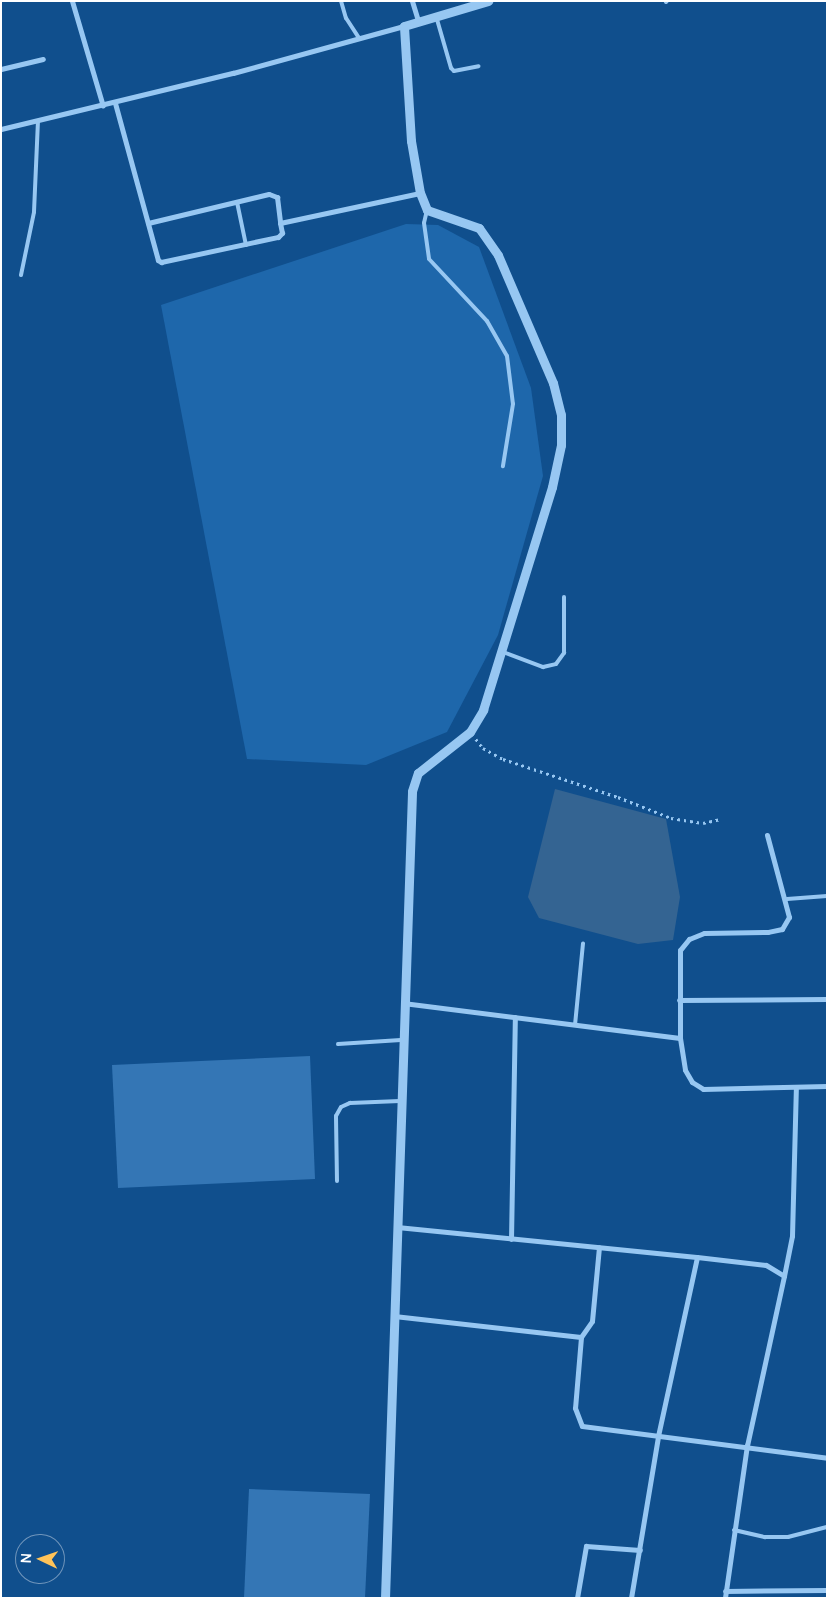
<!DOCTYPE html>
<html>
<head>
<meta charset="utf-8">
<style>
  body { margin:0 }
  #map { position:relative; width:828px; height:1599px; overflow:hidden; background:#104f8d; font-family:Manrope,sans-serif }
  div>[style] { position:absolute }
  .green>* { inset:0; background:#1e67ab }
  .water>* { inset:0; background:#346492 }
  .building>* { inset:0; background:#3476b5 }
  .path>* { height:2.5px; margin-top:-1.25px; transform-origin:0; background:repeating-linear-gradient(90deg,#97c7f2 0 2.5px,transparent 0 6.5px) }
  .service>* { height:4px; margin:-2px; padding:0 2px; transform-origin:2px; border-radius:2px; background:#97c7f2 }
  .minor>* { height:5px; margin:-2.5px; padding:0 2.5px; transform-origin:2.5px; border-radius:2.5px; background:#97c7f2 }
  .tertiary>* { height:9px; margin:-4.5px; padding:0 4.5px; transform-origin:4.5px; border-radius:4.5px; background:#97c7f2 }
  span { translate:-50% -50%; white-space:nowrap; text-align:center; line-height:1.15; -webkit-text-stroke:5px #104f8d; paint-order:stroke }
  .frame { position:absolute; inset:0; border:2px solid #fff; pointer-events:none }
  .north { position:absolute; left:15px; top:1534px; width:50px; height:50px; box-sizing:border-box; background:#104f8d; border:1px solid #7095bb; border-radius:50%; rotate:273deg; font-size:14px; font-weight:700; line-height:20px; text-align:center; color:#fff }
  .north::after { content:''; display:block; margin:auto; width:18px; height:22px; background:#ffc359; clip-path:polygon(50% 0,100% 100%,50% 72%,0 100%) }
</style>
</head>
<body>
<div id="map">
  <div class="green">
    <i style="clip-path:polygon(406px 224px,438px 225px,479px 247px,531px 388px,543px 476px,498px 635px,447px 732px,366px 765px,247px 759px,161px 305px)"></i>
  </div>
  <div class="water">
    <i style="clip-path:polygon(555px 789px,666px 819px,680px 897px,673px 940px,638px 944px,539px 918px,528px 897px)"></i>
  </div>
  <div class="building">
    <i style="clip-path:polygon(310px 1056px,315px 1179px,118px 1188px,112px 1065px)"></i>
    <i style="clip-path:polygon(249px 1489px,370px 1494px,365px 1598px,244px 1598px)"></i>
  </div>
  <div class="path">
    <i style="left:476px;top:739px;width:11px;rotate:52deg"></i>
    <i style="left:483px;top:748px;width:23px;rotate:29deg"></i>
    <i style="left:503px;top:759px;width:121px;rotate:18.3deg"></i>
    <i style="left:618px;top:797px;width:57px;rotate:21.6deg"></i>
    <i style="left:671px;top:818px;width:32px;rotate:9deg"></i>
    <i style="left:703px;top:823px;width:18px;rotate:-13deg"></i>
  </div>
  <div class="service">
    <i style="left:341px;top:1px;width:18px;rotate:74deg"></i>
    <i style="left:346px;top:18px;width:24px;rotate:57deg"></i>
    <i style="left:666px;top:2px;width:1px;rotate:-45deg"></i>
    <i style="left:436px;top:16px;width:54px;rotate:73.9deg"></i>
    <i style="left:451px;top:68px;width:4px;rotate:45deg"></i>
    <i style="left:454px;top:71px;width:25px;rotate:-11deg"></i>
    <i style="left:237px;top:202px;width:44px;rotate:78.2deg"></i>
    <i style="left:427px;top:210px;width:13px;rotate:103deg"></i>
    <i style="left:424px;top:223px;width:36px;rotate:82deg"></i>
    <i style="left:429px;top:259px;width:85px;rotate:46.9deg"></i>
    <i style="left:487px;top:321px;width:40px;rotate:60.3deg"></i>
    <i style="left:507px;top:356px;width:48px;rotate:82.9deg"></i>
    <i style="left:513px;top:404px;width:63px;rotate:99.2deg"></i>
    <i style="left:21px;top:275px;width:64px;rotate:-78.3deg"></i>
    <i style="left:34px;top:212px;width:90px;rotate:-87.5deg"></i>
    <i style="left:503px;top:652px;width:43px;rotate:20.6deg"></i>
    <i style="left:543px;top:667px;width:13px;rotate:-13deg"></i>
    <i style="left:556px;top:664px;width:14px;rotate:-54deg"></i>
    <i style="left:564px;top:653px;width:56px;rotate:-90deg"></i>
    <i style="left:787px;top:899px;width:40px;rotate:-4.3deg"></i>
    <i style="left:575px;top:1025px;width:82px;rotate:-84.4deg"></i>
    <i style="left:338px;top:1044px;width:63px;rotate:-3.6deg"></i>
    <i style="left:337px;top:1181px;width:65px;rotate:-90.9deg"></i>
    <i style="left:336px;top:1116px;width:10px;rotate:-61deg"></i>
    <i style="left:341px;top:1107px;width:10px;rotate:-24deg"></i>
    <i style="left:350px;top:1103px;width:50px;rotate:-2.3deg"></i>
    <i style="left:734px;top:1530px;width:32px;rotate:13deg"></i>
    <i style="left:765px;top:1537px;width:23px"></i>
    <i style="left:788px;top:1537px;width:40px;rotate:-14.4deg"></i>
  </div>
  <div class="minor">
    <i style="left:72px;top:1px;width:109px;rotate:73.6deg"></i>
    <i style="left:412px;top:1px;width:21px;rotate:73deg"></i>
    <i style="left:1px;top:69px;width:43px;rotate:-13.4deg"></i>
    <i style="left:115px;top:103px;width:163px;rotate:74.7deg"></i>
    <i style="left:158px;top:260px;width:4px;rotate:34deg"></i>
    <i style="left:161px;top:262px;width:120px;rotate:-12.1deg"></i>
    <i style="left:278px;top:237px;width:6px;rotate:-45deg"></i>
    <i style="left:282px;top:233px;width:10px;rotate:-101deg"></i>
    <i style="left:280px;top:223px;width:143px;rotate:-12.1deg"></i>
    <i style="left:1px;top:129px;width:239px;rotate:-13.6deg"></i>
    <i style="left:233px;top:73px;width:177px;rotate:-15.4deg"></i>
    <i style="left:148px;top:223px;width:124px;rotate:-13.5deg"></i>
    <i style="left:269px;top:194px;width:9px;rotate:21deg"></i>
    <i style="left:277px;top:197px;width:26px;rotate:83deg"></i>
    <i style="left:767px;top:835px;width:85px;rotate:75deg"></i>
    <i style="left:789px;top:917px;width:14px;rotate:120deg"></i>
    <i style="left:782px;top:929px;width:14px;rotate:168deg"></i>
    <i style="left:768px;top:932px;width:64px;rotate:179.1deg"></i>
    <i style="left:704px;top:933px;width:16px;rotate:158deg"></i>
    <i style="left:689px;top:939px;width:14px;rotate:129deg"></i>
    <i style="left:680px;top:950px;width:88px;rotate:90deg"></i>
    <i style="left:680px;top:1038px;width:32px;rotate:81deg"></i>
    <i style="left:685px;top:1070px;width:14px;rotate:60deg"></i>
    <i style="left:692px;top:1082px;width:13px;rotate:32deg"></i>
    <i style="left:703px;top:1089px;width:124px;rotate:-1.4deg"></i>
    <i style="left:679px;top:1000px;width:148px;rotate:-0.4deg"></i>
    <i style="left:403px;top:1003px;width:279px;rotate:7.2deg"></i>
    <i style="left:397px;top:1227px;width:301px;rotate:5.7deg"></i>
    <i style="left:697px;top:1257px;width:69px;rotate:6.6deg"></i>
    <i style="left:766px;top:1265px;width:21px;rotate:31deg"></i>
    <i style="left:784px;top:1276px;width:173px;rotate:102.3deg"></i>
    <i style="left:747px;top:1445px;width:155px;rotate:98.2deg"></i>
    <i style="left:511px;top:1239px;width:222px;rotate:-89deg"></i>
    <i style="left:784px;top:1276px;width:41px;rotate:-78.7deg"></i>
    <i style="left:792px;top:1236px;width:149px;rotate:-88.5deg"></i>
    <i style="left:394px;top:1316px;width:188px;rotate:6.4deg"></i>
    <i style="left:581px;top:1337px;width:71px;rotate:94.8deg"></i>
    <i style="left:575px;top:1408px;width:19px;rotate:69deg"></i>
    <i style="left:582px;top:1426px;width:247px;rotate:7.4deg"></i>
    <i style="left:581px;top:1337px;width:19px;rotate:-55deg"></i>
    <i style="left:592px;top:1321px;width:74px;rotate:-84.6deg"></i>
    <i style="left:725px;top:1591px;width:102px;rotate:-0.6deg"></i>
    <i style="left:577px;top:1598px;width:53px;rotate:-80.2deg"></i>
    <i style="left:586px;top:1546px;width:54px;rotate:4.2deg"></i>
    <i style="left:631px;top:1598px;width:164px;rotate:-80.5deg"></i>
    <i style="left:658px;top:1436px;width:183px;rotate:-77.7deg"></i>
  </div>
  <div class="tertiary">
    <i style="left:385px;top:1598px;width:807px;rotate:-88.08deg"></i>
    <i style="left:412px;top:791px;width:19px;rotate:-72deg"></i>
    <i style="left:418px;top:773px;width:66px;rotate:-38.3deg"></i>
    <i style="left:470px;top:732px;width:26px;rotate:-59deg"></i>
    <i style="left:483px;top:710px;width:233px;rotate:-72.8deg"></i>
    <i style="left:552px;top:487px;width:43px;rotate:-77.9deg"></i>
    <i style="left:561px;top:445px;width:30px;rotate:-90deg"></i>
    <i style="left:561px;top:415px;width:33px;rotate:-104deg"></i>
    <i style="left:553px;top:383px;width:139px;rotate:-113.3deg"></i>
    <i style="left:498px;top:255px;width:33px;rotate:-125deg"></i>
    <i style="left:479px;top:228px;width:55px;rotate:-160.9deg"></i>
    <i style="left:427px;top:210px;width:18px;rotate:-112deg"></i>
    <i style="left:420px;top:193px;width:53px;rotate:-99.8deg"></i>
    <i style="left:411px;top:141px;width:115px;rotate:-93.5deg"></i>
    <i style="left:404px;top:26px;width:88px;rotate:-16.6deg"></i>
  </div>
  <div class="frame"></div>
  <div class="north">N</div>
</div>
</body>
</html>
